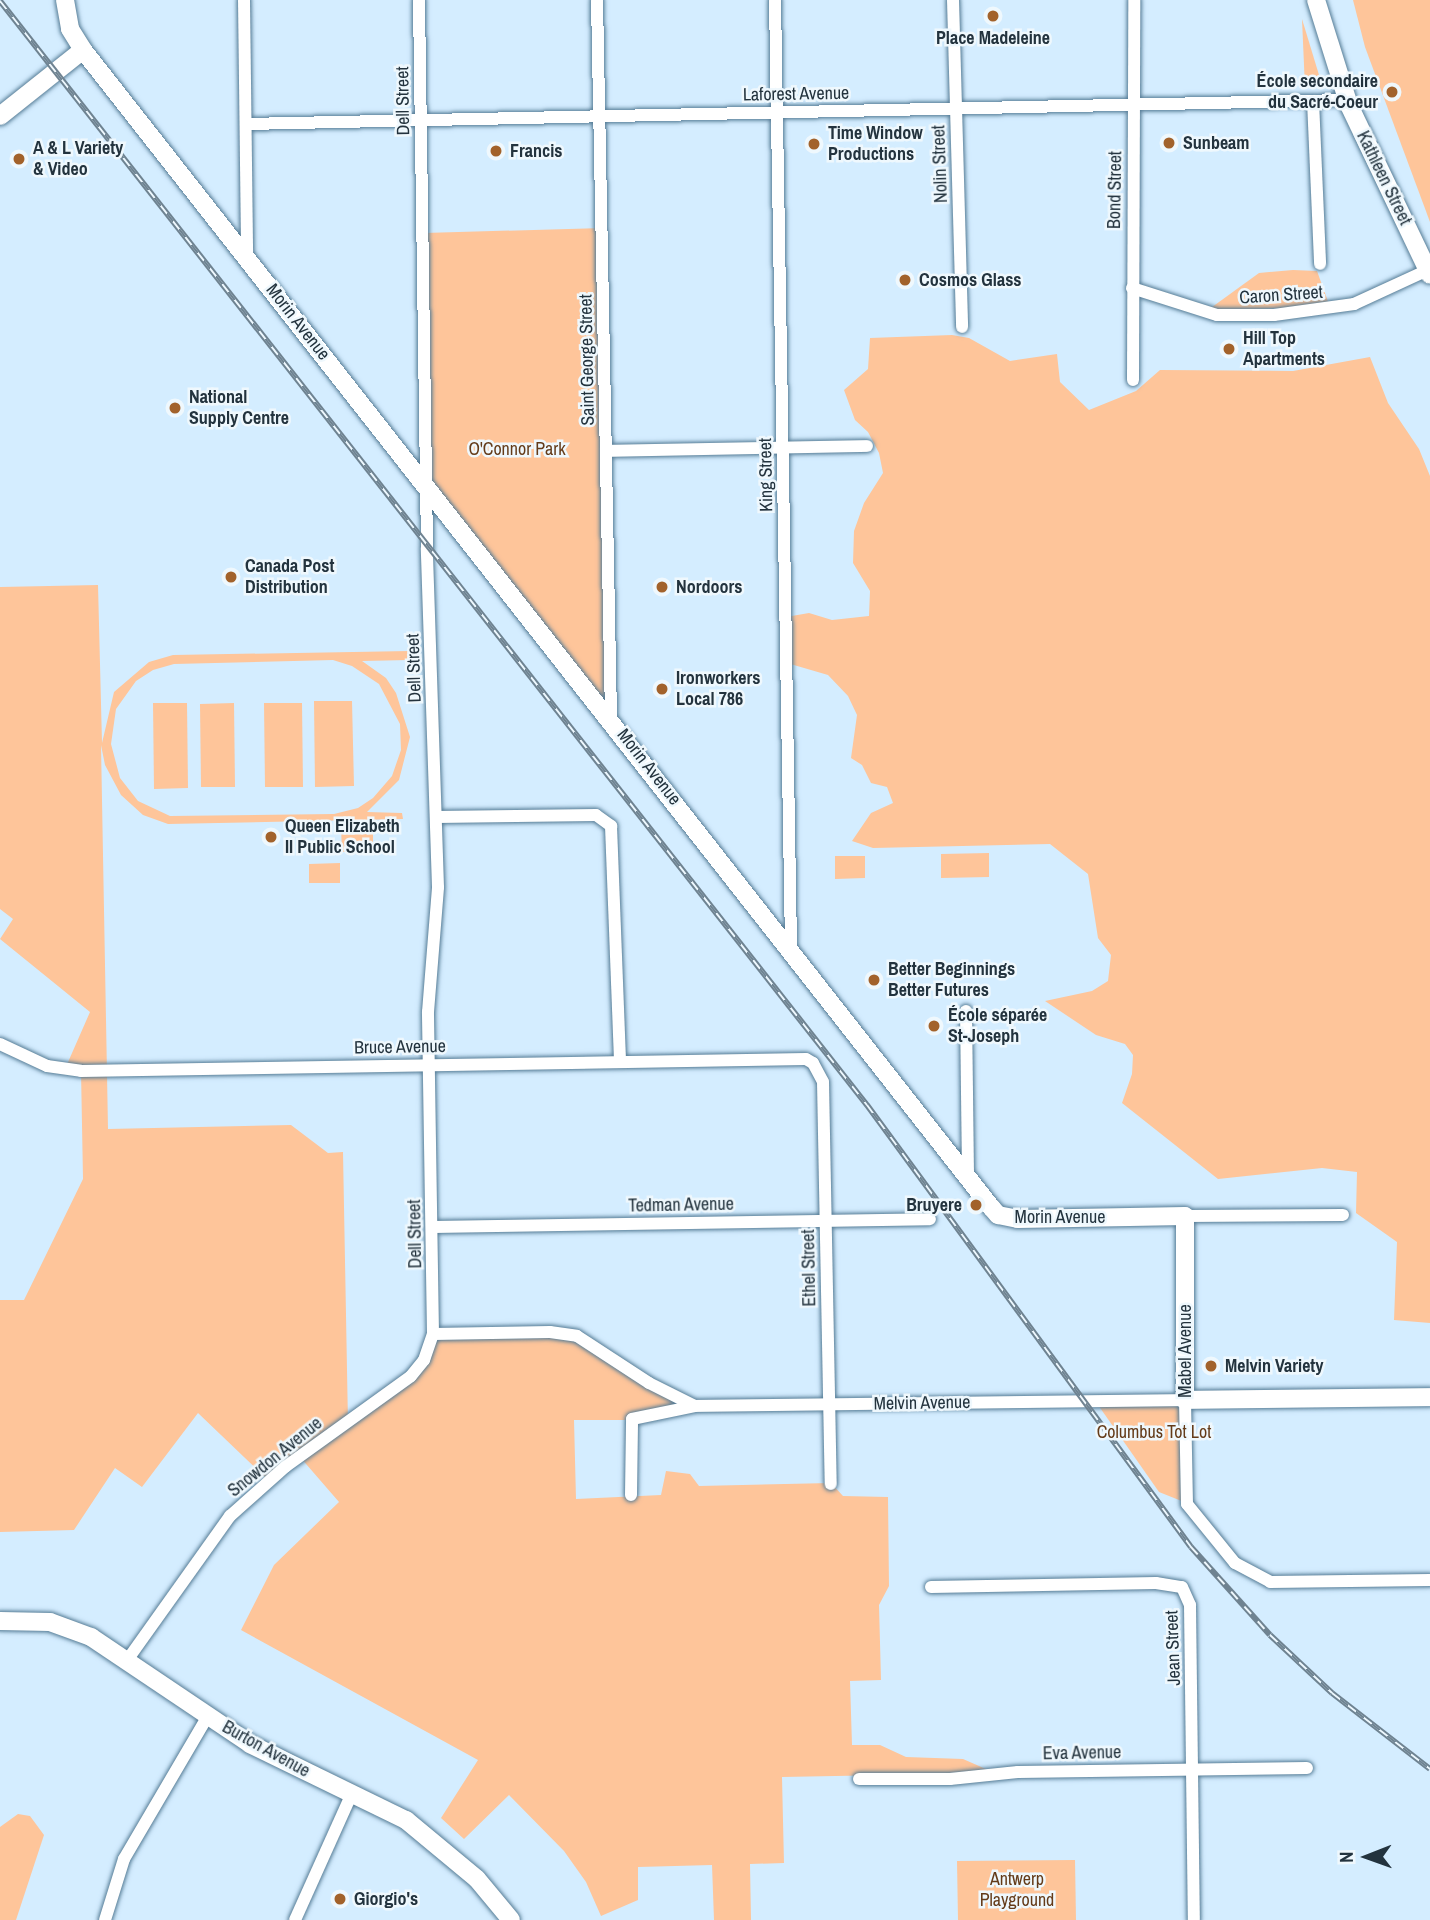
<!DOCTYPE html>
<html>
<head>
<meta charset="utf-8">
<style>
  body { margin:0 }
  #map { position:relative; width:1430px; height:1920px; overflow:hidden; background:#d4edff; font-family:"Archivo Narrow",sans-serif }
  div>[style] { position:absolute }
  .green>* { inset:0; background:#fec59a }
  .roads { filter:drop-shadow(0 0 2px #557c96) drop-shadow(0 0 2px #557c96) }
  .street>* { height:12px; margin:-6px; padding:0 6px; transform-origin:6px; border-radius:6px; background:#fff }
  .secondary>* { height:18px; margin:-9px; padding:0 9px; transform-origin:9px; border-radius:9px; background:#fff }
  .rail>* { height:6px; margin-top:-3px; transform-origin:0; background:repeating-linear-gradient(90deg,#eff8fd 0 10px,#6f8391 0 20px); box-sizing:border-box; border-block:2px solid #6f8391 }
  .dots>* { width:19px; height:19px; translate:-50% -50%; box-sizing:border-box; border:4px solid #eff8fd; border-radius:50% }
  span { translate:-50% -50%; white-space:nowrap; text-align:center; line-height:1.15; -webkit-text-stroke:5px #eff8fd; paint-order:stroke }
  .poi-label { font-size:18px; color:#23333e; font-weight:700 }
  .right { translate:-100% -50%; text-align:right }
  .left { translate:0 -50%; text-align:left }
  .street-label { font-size:18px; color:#23333e }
  .park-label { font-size:18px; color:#643b19 }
  .north { position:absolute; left:1332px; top:1822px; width:70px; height:70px; -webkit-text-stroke:5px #eff8fd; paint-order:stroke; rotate:269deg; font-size:19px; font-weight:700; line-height:28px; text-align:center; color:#23333e }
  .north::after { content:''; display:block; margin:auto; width:24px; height:32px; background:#23333e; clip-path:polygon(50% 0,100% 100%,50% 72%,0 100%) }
</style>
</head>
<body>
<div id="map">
  <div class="green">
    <i style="clip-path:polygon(1353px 0,1430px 0,1430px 222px,1365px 47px)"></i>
    <i style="clip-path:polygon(1302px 19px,1319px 75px,1313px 88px,1305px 88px)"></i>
    <i style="clip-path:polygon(603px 228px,612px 718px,427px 482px,424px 233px)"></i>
    <i style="clip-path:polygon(1293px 270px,1317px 271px,1330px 307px,1208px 310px,1259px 273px)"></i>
    <i style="clip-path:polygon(952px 335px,969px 338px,1010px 361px,1057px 354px,1060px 382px,1089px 410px,1136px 391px,1160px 370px,1293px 371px,1370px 357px,1388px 403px,1419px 449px,1430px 476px,1430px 1323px,1394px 1320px,1397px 1242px,1356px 1213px,1357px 1172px,1322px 1168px,1218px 1179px,1122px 1103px,1132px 1074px,1133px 1055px,1125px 1044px,1096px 1035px,1045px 1001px,1092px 991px,1108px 981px,1111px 955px,1098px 938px,1088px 874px,1050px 844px,873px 848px,852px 841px,871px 813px,893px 803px,887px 787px,871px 783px,862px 765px,851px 758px,857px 715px,848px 696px,828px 675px,787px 663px,786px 617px,809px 613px,832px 620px,869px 616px,870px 591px,853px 563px,854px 531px,864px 503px,883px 473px,879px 453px,868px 432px,855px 420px,844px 390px,868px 369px,870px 338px)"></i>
    <i style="clip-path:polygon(evenodd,98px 585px,102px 743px,114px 692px,149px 662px,173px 655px,410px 651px,409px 660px,362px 661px,386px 678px,396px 693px,410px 737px,399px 780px,367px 812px,402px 813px,403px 819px,168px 824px,143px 815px,121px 795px,105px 765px,101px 745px,108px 1129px,291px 1125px,328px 1153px,343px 1152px,348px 1423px,412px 1377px,434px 1335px,564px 1335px,695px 1407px,633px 1420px,574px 1420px,576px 1499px,661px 1495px,666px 1471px,690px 1474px,699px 1486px,831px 1483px,843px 1496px,888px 1497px,889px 1586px,879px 1605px,881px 1680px,850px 1681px,852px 1745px,880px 1745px,906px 1757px,963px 1759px,995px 1773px,782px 1777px,784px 1863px,750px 1864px,751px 1920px,714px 1920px,712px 1865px,638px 1867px,638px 1900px,601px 1916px,586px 1882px,564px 1851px,509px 1795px,464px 1839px,441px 1818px,478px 1760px,241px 1630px,274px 1565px,339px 1502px,300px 1457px,269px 1481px,198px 1413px,142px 1487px,115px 1468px,74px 1530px,0 1532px,0 1300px,24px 1300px,83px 1179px,81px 1071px,65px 1069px,90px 1012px,0 939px,13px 919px,0 909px,0 587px,98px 585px,333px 660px,352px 666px,379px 684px,400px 724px,401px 750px,392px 776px,373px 798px,358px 808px,334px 814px,170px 816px,138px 801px,120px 778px,111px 744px,116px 709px,136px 681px,153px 670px,174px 664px,333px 660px)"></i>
    <i style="clip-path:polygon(352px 701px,354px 786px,315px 787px,314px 701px)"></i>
    <i style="clip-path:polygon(153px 703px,187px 703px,188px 788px,154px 789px)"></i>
    <i style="clip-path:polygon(234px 703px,235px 787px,201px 787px,200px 704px)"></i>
    <i style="clip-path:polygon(264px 703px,302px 703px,303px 787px,265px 787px)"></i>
    <i style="clip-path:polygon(373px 826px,373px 851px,342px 852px,341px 827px)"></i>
    <i style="clip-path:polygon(989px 853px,989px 877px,941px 878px,941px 854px)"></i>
    <i style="clip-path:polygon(835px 856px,865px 856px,865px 878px,835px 879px)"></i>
    <i style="clip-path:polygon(340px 863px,340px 883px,309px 883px,309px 864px)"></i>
    <i style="clip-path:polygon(1184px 1401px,1184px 1502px,1159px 1492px,1096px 1402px)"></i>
    <i style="clip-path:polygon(18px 1814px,30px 1816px,44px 1835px,16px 1920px,0 1920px,0 1827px)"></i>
    <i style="clip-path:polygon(1075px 1860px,1076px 1920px,958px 1920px,957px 1861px)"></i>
  </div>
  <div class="roads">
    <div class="street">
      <i style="left:244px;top:0;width:258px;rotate:89.3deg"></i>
      <i style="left:597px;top:0;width:718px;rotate:88.88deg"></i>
      <i style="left:775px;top:0;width:949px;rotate:89.03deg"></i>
      <i style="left:953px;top:0;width:327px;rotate:88.4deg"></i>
      <i style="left:1313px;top:101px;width:163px;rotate:87.5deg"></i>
      <i style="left:246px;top:124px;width:1101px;rotate:-1.25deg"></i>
      <i style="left:1132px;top:288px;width:89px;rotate:17.6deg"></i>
      <i style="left:1217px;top:315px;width:57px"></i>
      <i style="left:1274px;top:315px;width:81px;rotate:-7.8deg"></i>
      <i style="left:1354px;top:304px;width:81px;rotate:-24.7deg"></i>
      <i style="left:1133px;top:380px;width:380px;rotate:-89.8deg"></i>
      <i style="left:606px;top:451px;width:261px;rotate:-1.1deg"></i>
      <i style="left:436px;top:817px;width:160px;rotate:-0.7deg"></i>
      <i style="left:596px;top:815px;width:19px;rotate:36deg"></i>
      <i style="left:611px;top:826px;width:233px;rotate:87.8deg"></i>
      <i style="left:966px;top:1011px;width:166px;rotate:89.3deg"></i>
      <i style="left:0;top:1044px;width:52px;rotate:25.1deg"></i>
      <i style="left:47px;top:1066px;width:34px;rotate:8deg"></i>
      <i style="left:81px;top:1071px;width:725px;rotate:-0.95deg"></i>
      <i style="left:806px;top:1059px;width:8px;rotate:30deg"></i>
      <i style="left:813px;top:1063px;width:21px;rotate:62deg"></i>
      <i style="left:823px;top:1082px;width:402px;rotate:88.9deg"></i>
      <i style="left:1185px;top:1216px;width:158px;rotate:-0.4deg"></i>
      <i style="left:433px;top:1227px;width:497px;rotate:-0.9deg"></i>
      <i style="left:433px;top:1334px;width:117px;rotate:-1deg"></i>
      <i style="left:550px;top:1332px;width:27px;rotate:8deg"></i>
      <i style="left:577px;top:1336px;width:86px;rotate:33.1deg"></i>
      <i style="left:649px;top:1383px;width:51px;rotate:26.6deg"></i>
      <i style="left:695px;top:1406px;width:490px;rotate:-0.7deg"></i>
      <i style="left:1185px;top:1400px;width:104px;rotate:88.9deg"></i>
      <i style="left:1187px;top:1504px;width:76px;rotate:50.9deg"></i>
      <i style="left:1235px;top:1563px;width:40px;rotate:28deg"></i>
      <i style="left:1270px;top:1582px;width:160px;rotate:-0.7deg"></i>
      <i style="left:631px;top:1495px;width:76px;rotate:-89.2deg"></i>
      <i style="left:632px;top:1419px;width:64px;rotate:-11.7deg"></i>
      <i style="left:931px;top:1587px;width:225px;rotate:-1deg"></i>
      <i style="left:1156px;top:1583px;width:26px;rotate:9deg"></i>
      <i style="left:1182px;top:1587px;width:20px;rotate:66deg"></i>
      <i style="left:1190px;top:1605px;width:315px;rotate:89.3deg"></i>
      <i style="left:128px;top:1659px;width:176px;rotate:-54.5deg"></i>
      <i style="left:230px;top:1516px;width:74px;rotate:-41.7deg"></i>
      <i style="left:285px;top:1467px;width:155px;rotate:-35.8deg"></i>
      <i style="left:411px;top:1376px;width:21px;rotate:-51deg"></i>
      <i style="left:424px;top:1360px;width:28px;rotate:-71deg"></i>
      <i style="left:433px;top:1334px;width:322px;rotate:-90.9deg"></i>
      <i style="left:428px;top:1012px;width:125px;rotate:-85.4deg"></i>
      <i style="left:438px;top:887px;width:339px;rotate:-91.9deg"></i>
      <i style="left:427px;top:548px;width:548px;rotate:-90.84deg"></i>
      <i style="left:859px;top:1779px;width:91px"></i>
      <i style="left:950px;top:1779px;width:68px;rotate:-5.9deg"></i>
      <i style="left:1018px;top:1772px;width:289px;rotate:-0.8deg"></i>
      <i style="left:105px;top:1920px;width:64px;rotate:-72.7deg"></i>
      <i style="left:124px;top:1859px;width:166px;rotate:-59.6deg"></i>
      <i style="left:295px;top:1920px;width:139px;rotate:-65.8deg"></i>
    </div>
    <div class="secondary">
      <i style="left:65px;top:0;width:29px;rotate:80deg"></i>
      <i style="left:70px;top:29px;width:25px;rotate:58deg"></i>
      <i style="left:83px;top:50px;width:1471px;rotate:51.88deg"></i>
      <i style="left:991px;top:1207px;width:11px;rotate:49deg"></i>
      <i style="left:998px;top:1215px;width:20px;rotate:11deg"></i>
      <i style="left:1018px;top:1219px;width:167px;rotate:-1deg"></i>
      <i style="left:1185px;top:1216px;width:184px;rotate:90deg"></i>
      <i style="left:1185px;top:1400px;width:245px;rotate:-0.7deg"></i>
      <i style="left:1316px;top:0;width:110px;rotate:72.6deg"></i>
      <i style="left:1349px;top:105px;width:188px;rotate:64.5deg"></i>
      <i style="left:0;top:116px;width:106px;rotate:-38.5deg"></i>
      <i style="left:0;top:1621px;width:50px;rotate:1.1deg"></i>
      <i style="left:50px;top:1622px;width:44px;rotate:20.1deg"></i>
      <i style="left:91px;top:1637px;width:192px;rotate:33.9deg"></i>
      <i style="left:250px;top:1744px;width:174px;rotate:26deg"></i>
      <i style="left:406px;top:1820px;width:92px;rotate:39.7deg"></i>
      <i style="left:477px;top:1879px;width:53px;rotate:50.3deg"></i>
    </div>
  </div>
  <div class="rail">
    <i style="left:0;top:1px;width:1404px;rotate:51.86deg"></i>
    <i style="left:867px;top:1105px;width:548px;rotate:53.76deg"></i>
    <i style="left:1191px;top:1547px;width:118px;rotate:48.1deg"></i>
    <i style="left:1270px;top:1635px;width:85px;rotate:43.1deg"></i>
    <i style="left:1332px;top:1693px;width:124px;rotate:37.8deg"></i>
  </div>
  <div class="dots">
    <i style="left:993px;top:16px;background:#a2622b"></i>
    <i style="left:1392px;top:92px;background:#a2622b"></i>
    <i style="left:1169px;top:143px;background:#a2622b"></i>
    <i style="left:814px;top:144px;background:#a2622b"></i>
    <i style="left:496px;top:151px;background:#a2622b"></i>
    <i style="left:19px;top:159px;background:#a2622b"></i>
    <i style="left:905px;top:280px;background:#a2622b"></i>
    <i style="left:1229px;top:349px;background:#a2622b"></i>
    <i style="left:175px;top:408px;background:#a2622b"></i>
    <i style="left:231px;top:577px;background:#a2622b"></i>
    <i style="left:662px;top:587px;background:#a2622b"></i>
    <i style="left:662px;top:689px;background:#a2622b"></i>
    <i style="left:271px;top:837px;background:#a2622b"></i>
    <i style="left:874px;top:980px;background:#a2622b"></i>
    <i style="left:934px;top:1026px;background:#a2622b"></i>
    <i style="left:976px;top:1205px;background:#a2622b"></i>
    <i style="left:1211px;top:1366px;background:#a2622b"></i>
    <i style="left:340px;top:1899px;background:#a2622b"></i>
  </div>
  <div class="poi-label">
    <span style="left:993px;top:38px">Place Madeleine</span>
    <span class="right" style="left:1378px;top:92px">École secondaire<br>du Sacré-Coeur</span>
    <span class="left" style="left:828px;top:144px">Time Window<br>Productions</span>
    <span class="left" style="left:1183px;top:143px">Sunbeam</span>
    <span class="left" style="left:33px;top:159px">A &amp; L Variety<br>&amp; Video</span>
    <span class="left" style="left:510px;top:151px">Francis</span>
    <span class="left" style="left:919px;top:280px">Cosmos Glass</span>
    <span class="left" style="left:1243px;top:349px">Hill Top<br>Apartments</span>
    <span class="left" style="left:189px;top:408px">National<br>Supply Centre</span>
    <span class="left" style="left:245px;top:577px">Canada Post<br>Distribution</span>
    <span class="left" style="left:676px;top:587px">Nordoors</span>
    <span class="left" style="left:676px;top:689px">Ironworkers<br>Local 786</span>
    <span class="left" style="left:285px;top:837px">Queen Elizabeth<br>II Public School</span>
    <span class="left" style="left:888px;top:980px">Better Beginnings<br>Better Futures</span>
    <span class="left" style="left:948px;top:1026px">École séparée<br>St-Joseph</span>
    <span class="right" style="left:962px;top:1205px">Bruyere</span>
    <span class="left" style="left:1225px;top:1366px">Melvin Variety</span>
    <span class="left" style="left:354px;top:1899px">Giorgio's</span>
  </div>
  <div class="street-label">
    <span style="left:796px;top:94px;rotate:-1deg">Laforest Avenue</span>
    <span style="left:403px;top:101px;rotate:-91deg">Dell Street</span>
    <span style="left:940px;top:164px;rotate:-92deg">Nolin Street</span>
    <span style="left:1384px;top:178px;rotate:64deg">Kathleen Street</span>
    <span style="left:1115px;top:190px;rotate:-89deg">Bond Street</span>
    <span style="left:1281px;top:295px;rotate:-4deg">Caron Street</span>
    <span style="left:298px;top:322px;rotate:52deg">Morin Avenue</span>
    <span style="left:587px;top:360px;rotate:-91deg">Saint George Street</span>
    <span style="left:766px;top:475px;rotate:-91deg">King Street</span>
    <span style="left:414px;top:668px;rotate:-92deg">Dell Street</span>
    <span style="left:649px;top:767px;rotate:52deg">Morin Avenue</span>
    <span style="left:400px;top:1047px;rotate:-1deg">Bruce Avenue</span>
    <span style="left:681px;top:1205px;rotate:-1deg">Tedman Avenue</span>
    <span style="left:1060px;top:1217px">Morin Avenue</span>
    <span style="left:415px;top:1234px;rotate:-91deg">Dell Street</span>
    <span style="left:809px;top:1268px;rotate:-91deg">Ethel Street</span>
    <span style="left:1185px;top:1351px;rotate:-90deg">Mabel Avenue</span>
    <span style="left:922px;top:1403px;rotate:-1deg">Melvin Avenue</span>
    <span style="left:275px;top:1457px;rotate:-39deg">Snowdon Avenue</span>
    <span style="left:1173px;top:1648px;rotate:-92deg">Jean Street</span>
    <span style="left:266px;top:1749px;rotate:29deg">Burton Avenue</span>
    <span style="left:1082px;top:1753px;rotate:-1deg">Eva Avenue</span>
  </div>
  <div class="park-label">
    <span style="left:517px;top:449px">O'Connor Park</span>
    <span style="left:1154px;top:1432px">Columbus Tot Lot</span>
    <span style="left:1017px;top:1890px">Antwerp<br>Playground</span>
  </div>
  <div class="north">N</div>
</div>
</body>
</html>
